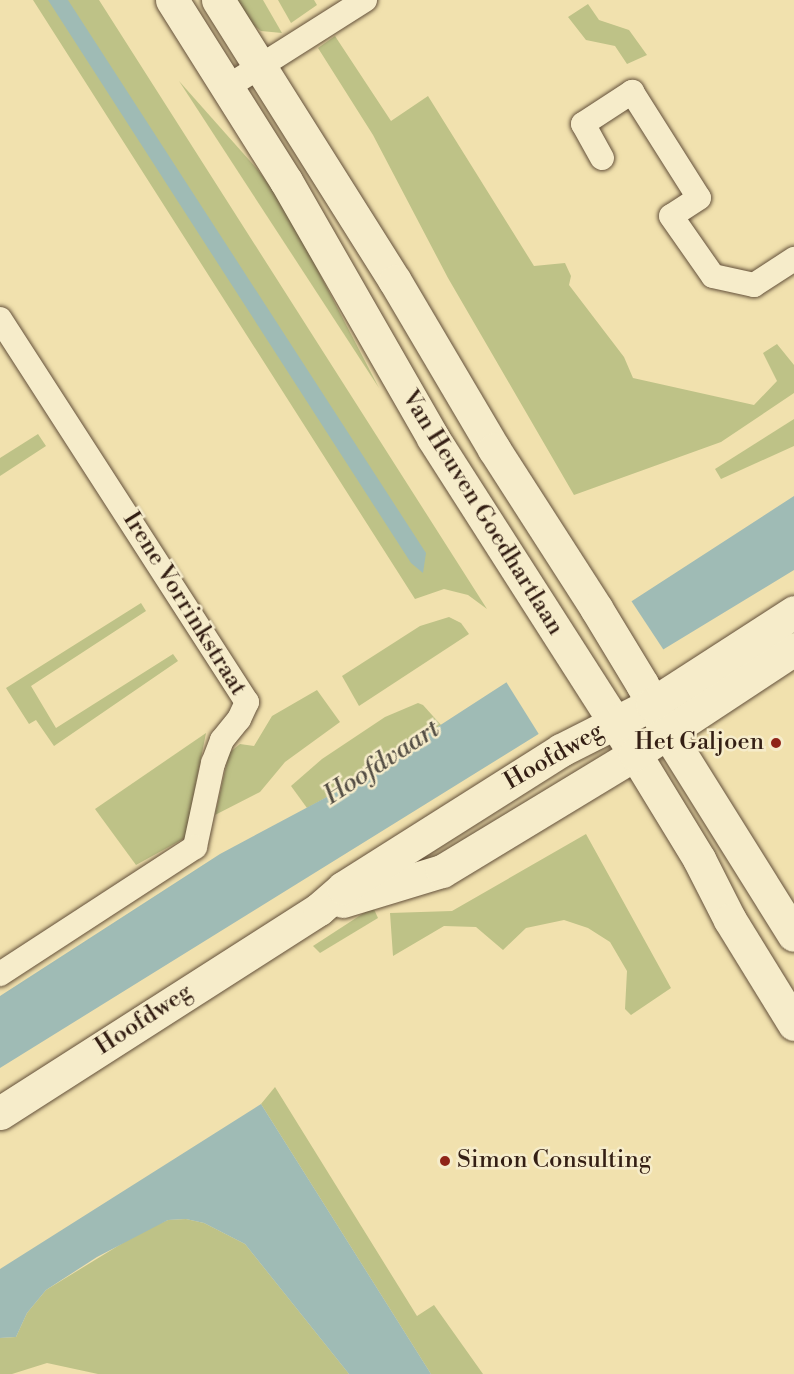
<!DOCTYPE html>
<html>
<head>
<meta charset="utf-8">
<style>
  body { margin:0 }
  #map { position:relative; width:794px; height:1374px; overflow:hidden; background:#f1e1ae; font-family:"Libre Bodoni",serif }
  div>[style] { position:absolute }
  .green>* { inset:0; background:#bec287 }
  .water>* { inset:0; background:#9fbbb5 }
  .pier>* { inset:0; background:#f1e1ae }
  .roads { filter:drop-shadow(0 0 2px #63503a) drop-shadow(0 0 2px #63503a) }
  .street>* { height:24px; margin:-12px; padding:0 12px; transform-origin:12px; border-radius:12px; background:#f6ecca }
  .secondary>* { height:33px; margin:-16.5px; padding:0 16.5px; transform-origin:16.5px; border-radius:16.5px; background:#f6ecca }
  .dots>* { width:16px; height:16px; translate:-50% -50%; box-sizing:border-box; border:3px solid #f6ecca; border-radius:50% }
  span { translate:-50% -50%; white-space:nowrap; text-align:center; line-height:1.15; -webkit-text-stroke:5px #f6ecca; paint-order:stroke }
  .street-label { font-size:24px; color:#341f14 }
  .poi-label { font-size:24px; color:#341f14 }
  .right { translate:-100% -50%; text-align:right }
  .left { translate:0 -50%; text-align:left }
  .water-label { font-size:26px; color:#544e44; font-style:italic }
</style>
</head>
<body>
<div id="map">
  <div class="green">
    <i style="clip-path:polygon(33px 0,99px 0,487px 609px,468px 595px,444px 589px,415px 599px)"></i>
    <i style="clip-path:polygon(233px 0,263px 0,282px 33px,261px 31px,245px 19px)"></i>
    <i style="clip-path:polygon(278px 0,314px 0,317px 5px,291px 23px)"></i>
    <i style="clip-path:polygon(588px 4px,599px 20px,629px 30px,647px 55px,627px 64px,615px 46px,586px 40px,568px 17px)"></i>
    <i style="clip-path:polygon(335px 36px,391px 121px,428px 96px,534px 266px,565px 263px,571px 276px,569px 285px,624px 357px,633px 378px,754px 405px,777px 381px,763px 353px,777px 344px,794px 365px,794px 393px,721px 442px,574px 495px,448px 278px,373px 135px,318px 48px)"></i>
    <i style="clip-path:polygon(179px 81px,258px 170px,283px 203px,379px 388px)"></i>
    <i style="clip-path:polygon(794px 419px,794px 446px,721px 479px,715px 469px)"></i>
    <i style="clip-path:polygon(38px 434px,46px 446px,0 476px,0 458px)"></i>
    <i style="clip-path:polygon(141px 603px,146px 611px,31px 686px,56px 728px,173px 654px,178px 661px,54px 746px,36px 720px,29px 724px,6px 688px)"></i>
    <i style="clip-path:polygon(449px 617px,461px 623px,469px 634px,359px 706px,342px 676px,420px 626px)"></i>
    <i style="clip-path:polygon(317px 690px,340px 722px,285px 762px,260px 792px,215px 815px,229px 753px,240px 744px,254px 746px,272px 716px)"></i>
    <i style="clip-path:polygon(418px 703px,423px 705px,441px 725px,340px 790px,307px 808px,291px 786px,322px 759px,385px 717px)"></i>
    <i style="clip-path:polygon(206px 733px,185px 838px,136px 865px,95px 809px)"></i>
    <i style="clip-path:polygon(586px 834px,671px 988px,631px 1015px,625px 1009px,627px 971px,610px 942px,588px 928px,564px 920px,526px 928px,503px 950px,476px 927px,444px 926px,393px 956px,390px 913px,452px 911px)"></i>
    <i style="clip-path:polygon(373px 907px,378px 918px,320px 953px,313px 946px)"></i>
    <i style="clip-path:polygon(275px 1087px,417px 1316px,434px 1305px,483px 1374px,431px 1374px,261px 1104px)"></i>
    <i style="clip-path:polygon(186px 1219px,204px 1223px,245px 1244px,349px 1374px,98px 1374px,47px 1363px,12px 1374px,0 1374px,0 1338px,16px 1337px,27px 1313px,46px 1290px,144px 1230px,168px 1220px)"></i>
  </div>
  <div class="water">
    <i style="clip-path:polygon(48px 0,68px 0,426px 553px,423px 573px,411px 563px)"></i>
    <i style="clip-path:polygon(794px 496px,794px 570px,664px 649px,537px 735px,0 1068px,0 996px,220px 854px,340px 790px)"></i>
    <i style="clip-path:polygon(261px 1104px,431px 1374px,349px 1374px,245px 1244px,204px 1223px,186px 1219px,168px 1220px,97px 1257px,46px 1290px,27px 1313px,16px 1337px,0 1338px,0 1269px)"></i>
  </div>
  <div class="pier">
    <i style="clip-path:polygon(630px 599px,665px 652px,540px 736px,505px 680px)"></i>
  </div>
  <div class="roads">
    <div class="street">
      <i style="left:229px;top:86px;width:161px;rotate:-32.3deg"></i>
      <i style="left:602px;top:158px;width:39px;rotate:-119deg"></i>
      <i style="left:583px;top:124px;width:59px;rotate:-33.1deg"></i>
      <i style="left:632px;top:92px;width:125px;rotate:57.7deg"></i>
      <i style="left:699px;top:198px;width:33px;rotate:147deg"></i>
      <i style="left:671px;top:216px;width:73px;rotate:55deg"></i>
      <i style="left:713px;top:276px;width:42px;rotate:12.4deg"></i>
      <i style="left:754px;top:285px;width:48px;rotate:-33deg"></i>
      <i style="left:0;top:319px;width:456px;rotate:57.2deg"></i>
      <i style="left:247px;top:702px;width:19px;rotate:115deg"></i>
      <i style="left:239px;top:719px;width:27px;rotate:129deg"></i>
      <i style="left:222px;top:740px;width:25px;rotate:111deg"></i>
      <i style="left:213px;top:763px;width:86px;rotate:102.1deg"></i>
      <i style="left:195px;top:847px;width:233px;rotate:146.9deg"></i>
    </div>
    <div class="secondary">
      <i style="left:172px;top:0;width:214px;rotate:57.8deg"></i>
      <i style="left:286px;top:181px;width:296px;rotate:60.2deg"></i>
      <i style="left:433px;top:438px;width:375px;rotate:57.4deg"></i>
      <i style="left:635px;top:754px;width:123px;rotate:58.6deg"></i>
      <i style="left:699px;top:859px;width:68px;rotate:63.1deg"></i>
      <i style="left:730px;top:920px;width:122px;rotate:58.4deg"></i>
      <i style="left:218px;top:0;width:332px;rotate:57.8deg"></i>
      <i style="left:395px;top:281px;width:195px;rotate:59.5deg"></i>
      <i style="left:494px;top:449px;width:189px;rotate:57.3deg"></i>
      <i style="left:596px;top:608px;width:89px;rotate:58.8deg"></i>
      <i style="left:642px;top:684px;width:54px;rotate:62.5deg"></i>
      <i style="left:667px;top:732px;width:239px;rotate:58deg"></i>
      <i style="left:343px;top:901px;width:103px;rotate:-16.9deg"></i>
      <i style="left:442px;top:871px;width:226px;rotate:-31.2deg"></i>
      <i style="left:635px;top:754px;width:191px;rotate:-33.4deg"></i>
      <i style="left:0;top:1113px;width:379px;rotate:-32.6deg"></i>
      <i style="left:319px;top:909px;width:32px;rotate:-41deg"></i>
      <i style="left:343px;top:888px;width:258px;rotate:-32.3deg"></i>
      <i style="left:561px;top:750px;width:102px;rotate:-26.8deg"></i>
      <i style="left:652px;top:704px;width:169px;rotate:-32.9deg"></i>
    </div>
  </div>
  <div class="dots">
    <i style="left:776px;top:743px;background:#8f2418"></i>
    <i style="left:445px;top:1161px;background:#8f2418"></i>
  </div>
  <div class="street-label">
    <span style="left:482px;top:513px;rotate:58deg">Van Heuven Goedhartlaan</span>
    <span style="left:184px;top:604px;rotate:58deg">Irene Vorrinkstraat</span>
    <span style="left:554px;top:757px;rotate:-30deg">Hoofdweg</span>
    <span style="left:144px;top:1020px;rotate:-33deg">Hoofdweg</span>
  </div>
  <div class="poi-label">
    <span class="right" style="left:764px;top:743px">Het Galjoen</span>
    <span class="left" style="left:457px;top:1161px">Simon Consulting</span>
  </div>
  <div class="water-label">
    <span style="left:382px;top:763px;rotate:-33deg">Hoofdvaart</span>
  </div>
</div>
</body>
</html>
